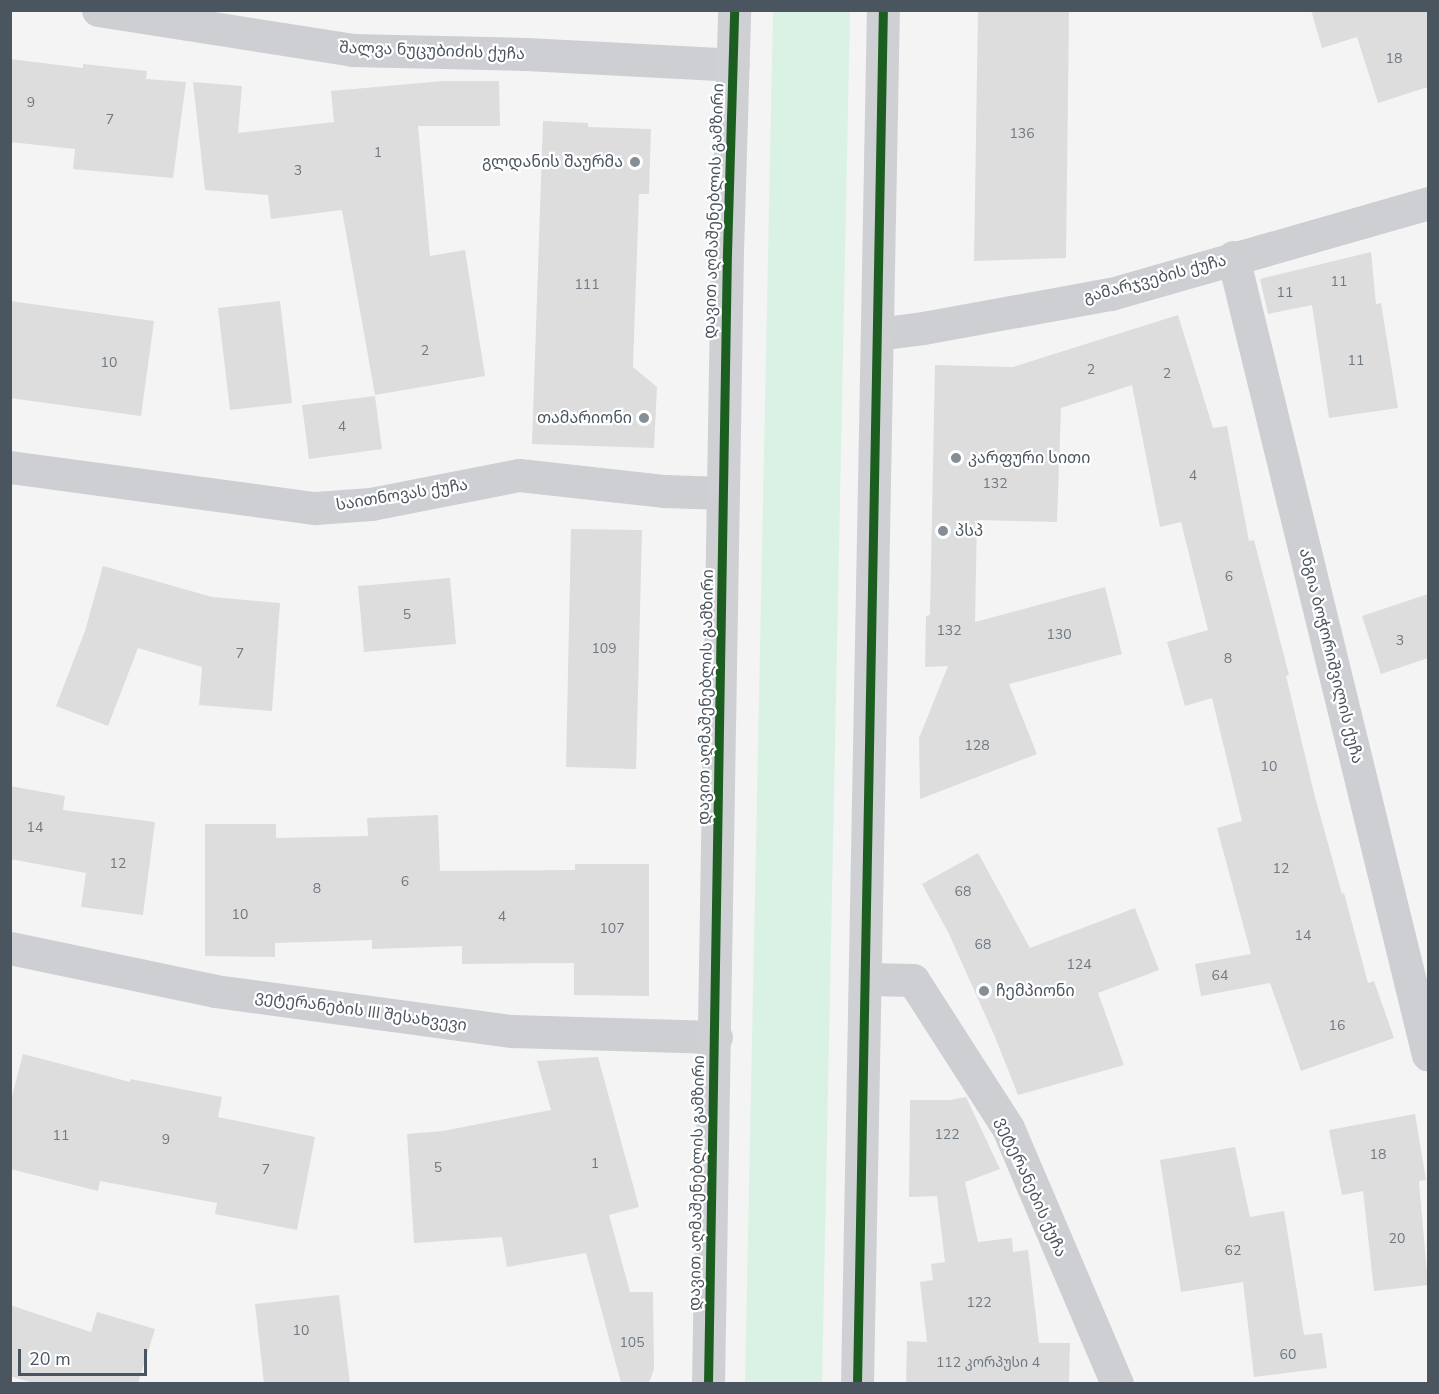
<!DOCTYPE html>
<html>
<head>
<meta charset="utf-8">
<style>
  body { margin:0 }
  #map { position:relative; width:1439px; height:1394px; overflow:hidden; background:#f4f4f4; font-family:"Nunito Sans","Noto Sans Georgian",sans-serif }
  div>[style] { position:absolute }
  .green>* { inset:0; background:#daf2e4 }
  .building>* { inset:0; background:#ddddde }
  .street>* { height:33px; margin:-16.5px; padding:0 16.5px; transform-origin:16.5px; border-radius:16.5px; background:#cdcfd2 }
  .secondary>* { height:33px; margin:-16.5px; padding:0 16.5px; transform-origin:16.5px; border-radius:16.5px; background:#ced0d3 }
  .cycleway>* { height:9px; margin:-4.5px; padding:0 4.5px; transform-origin:4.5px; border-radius:4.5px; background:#1b5e20 }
  .dots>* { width:16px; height:16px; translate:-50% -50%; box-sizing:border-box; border:3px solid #fff; border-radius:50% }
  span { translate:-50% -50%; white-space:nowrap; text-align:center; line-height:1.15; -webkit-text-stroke:4.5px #fff; paint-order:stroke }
  .number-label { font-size:14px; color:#707880 }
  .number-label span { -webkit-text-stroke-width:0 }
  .street-label { font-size:16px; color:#4a5560 }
  .poi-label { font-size:16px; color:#4a5560 }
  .right { translate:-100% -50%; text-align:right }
  .left { translate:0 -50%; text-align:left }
  .frame { position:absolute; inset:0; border:12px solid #4a5560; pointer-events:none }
  .scale { position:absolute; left:18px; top:1349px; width:129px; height:27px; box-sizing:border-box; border:3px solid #4a5560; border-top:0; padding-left:8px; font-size:18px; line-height:21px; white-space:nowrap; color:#4a5560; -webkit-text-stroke:4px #fff; paint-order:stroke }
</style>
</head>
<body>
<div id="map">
  <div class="green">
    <i style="clip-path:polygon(773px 11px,850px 11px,822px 1384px,745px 1383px)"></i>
  </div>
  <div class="building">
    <i style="clip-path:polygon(978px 10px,1069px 10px,1066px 258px,974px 261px)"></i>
    <i style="clip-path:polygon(1311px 10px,1428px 10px,1428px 87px,1378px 103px,1357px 37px,1322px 48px)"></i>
    <i style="clip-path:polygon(10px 59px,83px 68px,83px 64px,147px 71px,146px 79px,186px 82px,173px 178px,73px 169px,75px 149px,10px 142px)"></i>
    <i style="clip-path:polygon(443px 81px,499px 81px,500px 126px,418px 126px,430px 256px,465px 250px,485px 376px,375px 395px,342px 210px,271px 219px,268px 195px,205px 190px,193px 82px,242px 86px,238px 133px,334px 122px,331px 91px)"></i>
    <i style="clip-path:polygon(543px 121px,588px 123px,588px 127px,651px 129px,649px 194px,639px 194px,633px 367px,657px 387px,654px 448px,532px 444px)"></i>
    <i style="clip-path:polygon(1371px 252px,1376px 304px,1381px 303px,1398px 408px,1329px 418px,1312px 305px,1268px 314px,1260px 279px)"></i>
    <i style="clip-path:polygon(10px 301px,154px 321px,141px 416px,10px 398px)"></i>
    <i style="clip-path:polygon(280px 301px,292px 403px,230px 410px,218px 308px)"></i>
    <i style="clip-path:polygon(1178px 315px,1213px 428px,1227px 426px,1249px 541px,1254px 540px,1289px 675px,1286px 676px,1314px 793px,1342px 894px,1344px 893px,1368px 983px,1374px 981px,1394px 1038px,1301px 1071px,1270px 983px,1201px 996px,1195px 964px,1251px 954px,1217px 828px,1242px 821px,1212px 698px,1185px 706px,1167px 642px,1208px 630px,1181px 522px,1160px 527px,1132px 385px,1061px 408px,1057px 522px,977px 520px,975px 622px,1105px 587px,1122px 654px,1009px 684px,1037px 754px,920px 799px,919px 738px,948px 666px,925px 667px,926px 616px,930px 615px,935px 365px,1013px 367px)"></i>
    <i style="clip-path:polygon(375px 396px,382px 449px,309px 459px,302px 405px)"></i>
    <i style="clip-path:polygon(571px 529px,642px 530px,636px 769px,566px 767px)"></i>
    <i style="clip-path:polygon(103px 566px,212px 597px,280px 603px,272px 711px,199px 705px,202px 667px,138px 648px,108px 726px,56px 706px,85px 631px)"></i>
    <i style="clip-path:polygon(450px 578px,456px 644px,364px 652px,358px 586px)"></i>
    <i style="clip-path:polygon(1428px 594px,1428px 658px,1381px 674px,1362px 616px)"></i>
    <i style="clip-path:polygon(10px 786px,65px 796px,63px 810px,155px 822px,143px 915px,81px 907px,86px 873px,10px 859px)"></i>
    <i style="clip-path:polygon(438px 815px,440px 871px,575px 870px,575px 864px,649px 864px,649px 996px,574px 995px,574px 963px,462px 964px,462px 946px,372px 949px,372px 940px,275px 943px,275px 957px,205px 956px,205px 824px,276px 824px,276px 838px,368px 836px,367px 818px)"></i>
    <i style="clip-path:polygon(978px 853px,1030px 948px,1135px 908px,1159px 970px,1098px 993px,1124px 1065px,1018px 1095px,995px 1037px,949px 934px,922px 884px)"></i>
    <i style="clip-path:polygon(23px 1054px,130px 1082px,130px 1079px,222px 1097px,218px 1117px,315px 1137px,297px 1230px,215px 1214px,217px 1203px,100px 1181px,98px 1191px,10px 1169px,10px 1104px)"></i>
    <i style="clip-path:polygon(598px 1057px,639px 1207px,609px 1215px,630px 1292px,653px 1292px,654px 1369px,649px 1383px,621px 1383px,586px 1253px,507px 1267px,502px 1237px,414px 1243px,407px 1134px,443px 1131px,551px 1110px,537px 1061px)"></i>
    <i style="clip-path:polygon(966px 1097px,1000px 1169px,965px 1182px,978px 1242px,1012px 1238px,1013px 1252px,1028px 1250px,1039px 1343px,1070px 1343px,1069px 1383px,906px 1383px,907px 1341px,927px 1342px,920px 1282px,933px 1280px,931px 1264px,945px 1262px,937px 1196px,909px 1197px,910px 1100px,950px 1100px)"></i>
    <i style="clip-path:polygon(1415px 1114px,1426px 1180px,1419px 1181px,1428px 1285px,1374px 1291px,1363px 1191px,1342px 1195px,1329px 1130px)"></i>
    <i style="clip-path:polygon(1235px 1147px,1250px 1217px,1284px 1211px,1304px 1335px,1322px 1333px,1327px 1368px,1254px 1377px,1243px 1282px,1181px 1292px,1160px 1160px)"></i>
    <i style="clip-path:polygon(339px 1295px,350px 1383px,264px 1383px,255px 1304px)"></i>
    <i style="clip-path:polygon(10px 1305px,91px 1332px,97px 1312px,155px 1329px,138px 1383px,34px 1383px,10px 1376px)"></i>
  </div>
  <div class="street">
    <i style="left:98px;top:10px;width:257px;rotate:8.9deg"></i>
    <i style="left:352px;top:50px;width:174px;rotate:1.3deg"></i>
    <i style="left:526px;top:54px;width:207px;rotate:3deg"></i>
    <i style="left:1233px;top:257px;width:821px;rotate:76.27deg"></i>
    <i style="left:877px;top:334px;width:46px;rotate:-7.4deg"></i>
    <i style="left:923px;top:328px;width:191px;rotate:-10.3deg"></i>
    <i style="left:1111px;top:294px;width:330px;rotate:-16deg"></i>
    <i style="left:10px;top:467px;width:308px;rotate:7.7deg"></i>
    <i style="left:315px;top:508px;width:56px;rotate:-4.1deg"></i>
    <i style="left:371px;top:504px;width:151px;rotate:-11.1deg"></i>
    <i style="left:519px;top:475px;width:147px;rotate:6.3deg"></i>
    <i style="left:665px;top:491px;width:58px;rotate:2deg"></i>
    <i style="left:10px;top:948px;width:209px;rotate:11.8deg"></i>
    <i style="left:215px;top:991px;width:300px;rotate:7.7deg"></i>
    <i style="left:512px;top:1031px;width:204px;rotate:1.7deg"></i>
    <i style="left:865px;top:979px;width:48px;rotate:1.2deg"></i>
    <i style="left:913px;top:980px;width:176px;rotate:57.3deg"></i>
    <i style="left:1008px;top:1128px;width:278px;rotate:66.9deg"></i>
  </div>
  <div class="secondary">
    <i style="left:708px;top:1384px;width:1131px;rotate:-89.04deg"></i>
    <i style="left:727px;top:253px;width:243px;rotate:-88.3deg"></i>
    <i style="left:857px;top:1384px;width:1374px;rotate:-88.92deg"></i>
  </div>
  <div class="cycleway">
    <i style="left:708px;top:1384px;width:1131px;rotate:-89.04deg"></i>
    <i style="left:727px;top:253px;width:243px;rotate:-88.3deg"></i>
    <i style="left:857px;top:1384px;width:1374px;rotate:-88.92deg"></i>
  </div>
  <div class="dots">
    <i style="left:635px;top:162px;background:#868d94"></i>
    <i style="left:644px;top:418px;background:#868d94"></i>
    <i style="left:956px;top:458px;background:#868d94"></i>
    <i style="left:943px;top:531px;background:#868d94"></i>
    <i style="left:984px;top:991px;background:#868d94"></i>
  </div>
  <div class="number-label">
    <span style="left:1394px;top:59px">18</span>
    <span style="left:31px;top:103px">9</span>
    <span style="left:110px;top:120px">7</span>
    <span style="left:1022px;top:134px">136</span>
    <span style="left:378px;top:153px">1</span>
    <span style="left:298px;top:171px">3</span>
    <span style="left:1339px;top:282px">11</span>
    <span style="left:587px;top:285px">111</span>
    <span style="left:1285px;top:293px">11</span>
    <span style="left:425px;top:351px">2</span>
    <span style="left:1356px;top:361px">11</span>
    <span style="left:109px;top:363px">10</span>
    <span style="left:1091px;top:370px">2</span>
    <span style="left:1167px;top:374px">2</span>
    <span style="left:342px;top:427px">4</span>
    <span style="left:1193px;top:476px">4</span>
    <span style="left:995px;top:484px">132</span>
    <span style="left:1229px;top:577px">6</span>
    <span style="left:407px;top:615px">5</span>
    <span style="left:949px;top:631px">132</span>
    <span style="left:1059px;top:635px">130</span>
    <span style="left:1400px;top:641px">3</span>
    <span style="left:604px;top:649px">109</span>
    <span style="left:240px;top:654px">7</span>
    <span style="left:1228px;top:659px">8</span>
    <span style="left:977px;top:746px">128</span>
    <span style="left:1269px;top:767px">10</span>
    <span style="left:35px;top:828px">14</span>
    <span style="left:118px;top:864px">12</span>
    <span style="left:1281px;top:869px">12</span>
    <span style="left:405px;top:882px">6</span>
    <span style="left:317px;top:889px">8</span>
    <span style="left:963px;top:892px">68</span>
    <span style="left:240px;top:915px">10</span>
    <span style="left:502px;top:917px">4</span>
    <span style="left:612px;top:929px">107</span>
    <span style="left:1303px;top:936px">14</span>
    <span style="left:983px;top:945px">68</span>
    <span style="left:1079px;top:965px">124</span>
    <span style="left:1220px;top:976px">64</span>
    <span style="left:1337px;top:1026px">16</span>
    <span style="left:947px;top:1135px">122</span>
    <span style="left:61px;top:1136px">11</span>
    <span style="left:166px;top:1140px">9</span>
    <span style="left:1378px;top:1155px">18</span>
    <span style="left:595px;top:1164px">1</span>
    <span style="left:438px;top:1168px">5</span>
    <span style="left:266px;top:1170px">7</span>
    <span style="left:1397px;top:1239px">20</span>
    <span style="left:1233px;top:1251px">62</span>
    <span style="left:979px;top:1303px">122</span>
    <span style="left:301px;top:1331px">10</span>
    <span style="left:632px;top:1343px">105</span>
    <span style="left:1288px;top:1355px">60</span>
    <span style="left:988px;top:1363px">112 კორპუსი 4</span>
  </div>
  <div class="street-label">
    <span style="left:432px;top:51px;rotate:2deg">შალვა ნუცუბიძის ქუჩა</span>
    <span style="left:714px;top:211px;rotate:-88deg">დავით აღმაშენებლის გამზირი</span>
    <span style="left:1155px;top:279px;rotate:-15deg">გამარჯვების ქუჩა</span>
    <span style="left:402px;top:495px;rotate:-9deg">საითნოვას ქუჩა</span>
    <span style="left:1331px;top:656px;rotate:76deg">ანგია ბოჭორიშვილის ქუჩა</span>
    <span style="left:706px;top:697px;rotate:-89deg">დავით აღმაშენებლის გამზირი</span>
    <span style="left:361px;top:1011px;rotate:8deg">ვეტერანების III შესახვევი</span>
    <span style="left:697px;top:1183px;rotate:-89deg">დავით აღმაშენებლის გამზირი</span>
    <span style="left:1031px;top:1187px;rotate:66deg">ვეტერანების ქუჩა</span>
  </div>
  <div class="poi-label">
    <span class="right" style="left:623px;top:162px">გლდანის შაურმა</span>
    <span class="right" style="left:632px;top:418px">თამარიონი</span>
    <span class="left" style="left:968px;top:458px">კარფური სითი</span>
    <span class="left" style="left:955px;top:531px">პსპ</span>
    <span class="left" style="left:996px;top:991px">ჩემპიონი</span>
  </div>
  <div class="frame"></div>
  <div class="scale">20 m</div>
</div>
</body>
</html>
